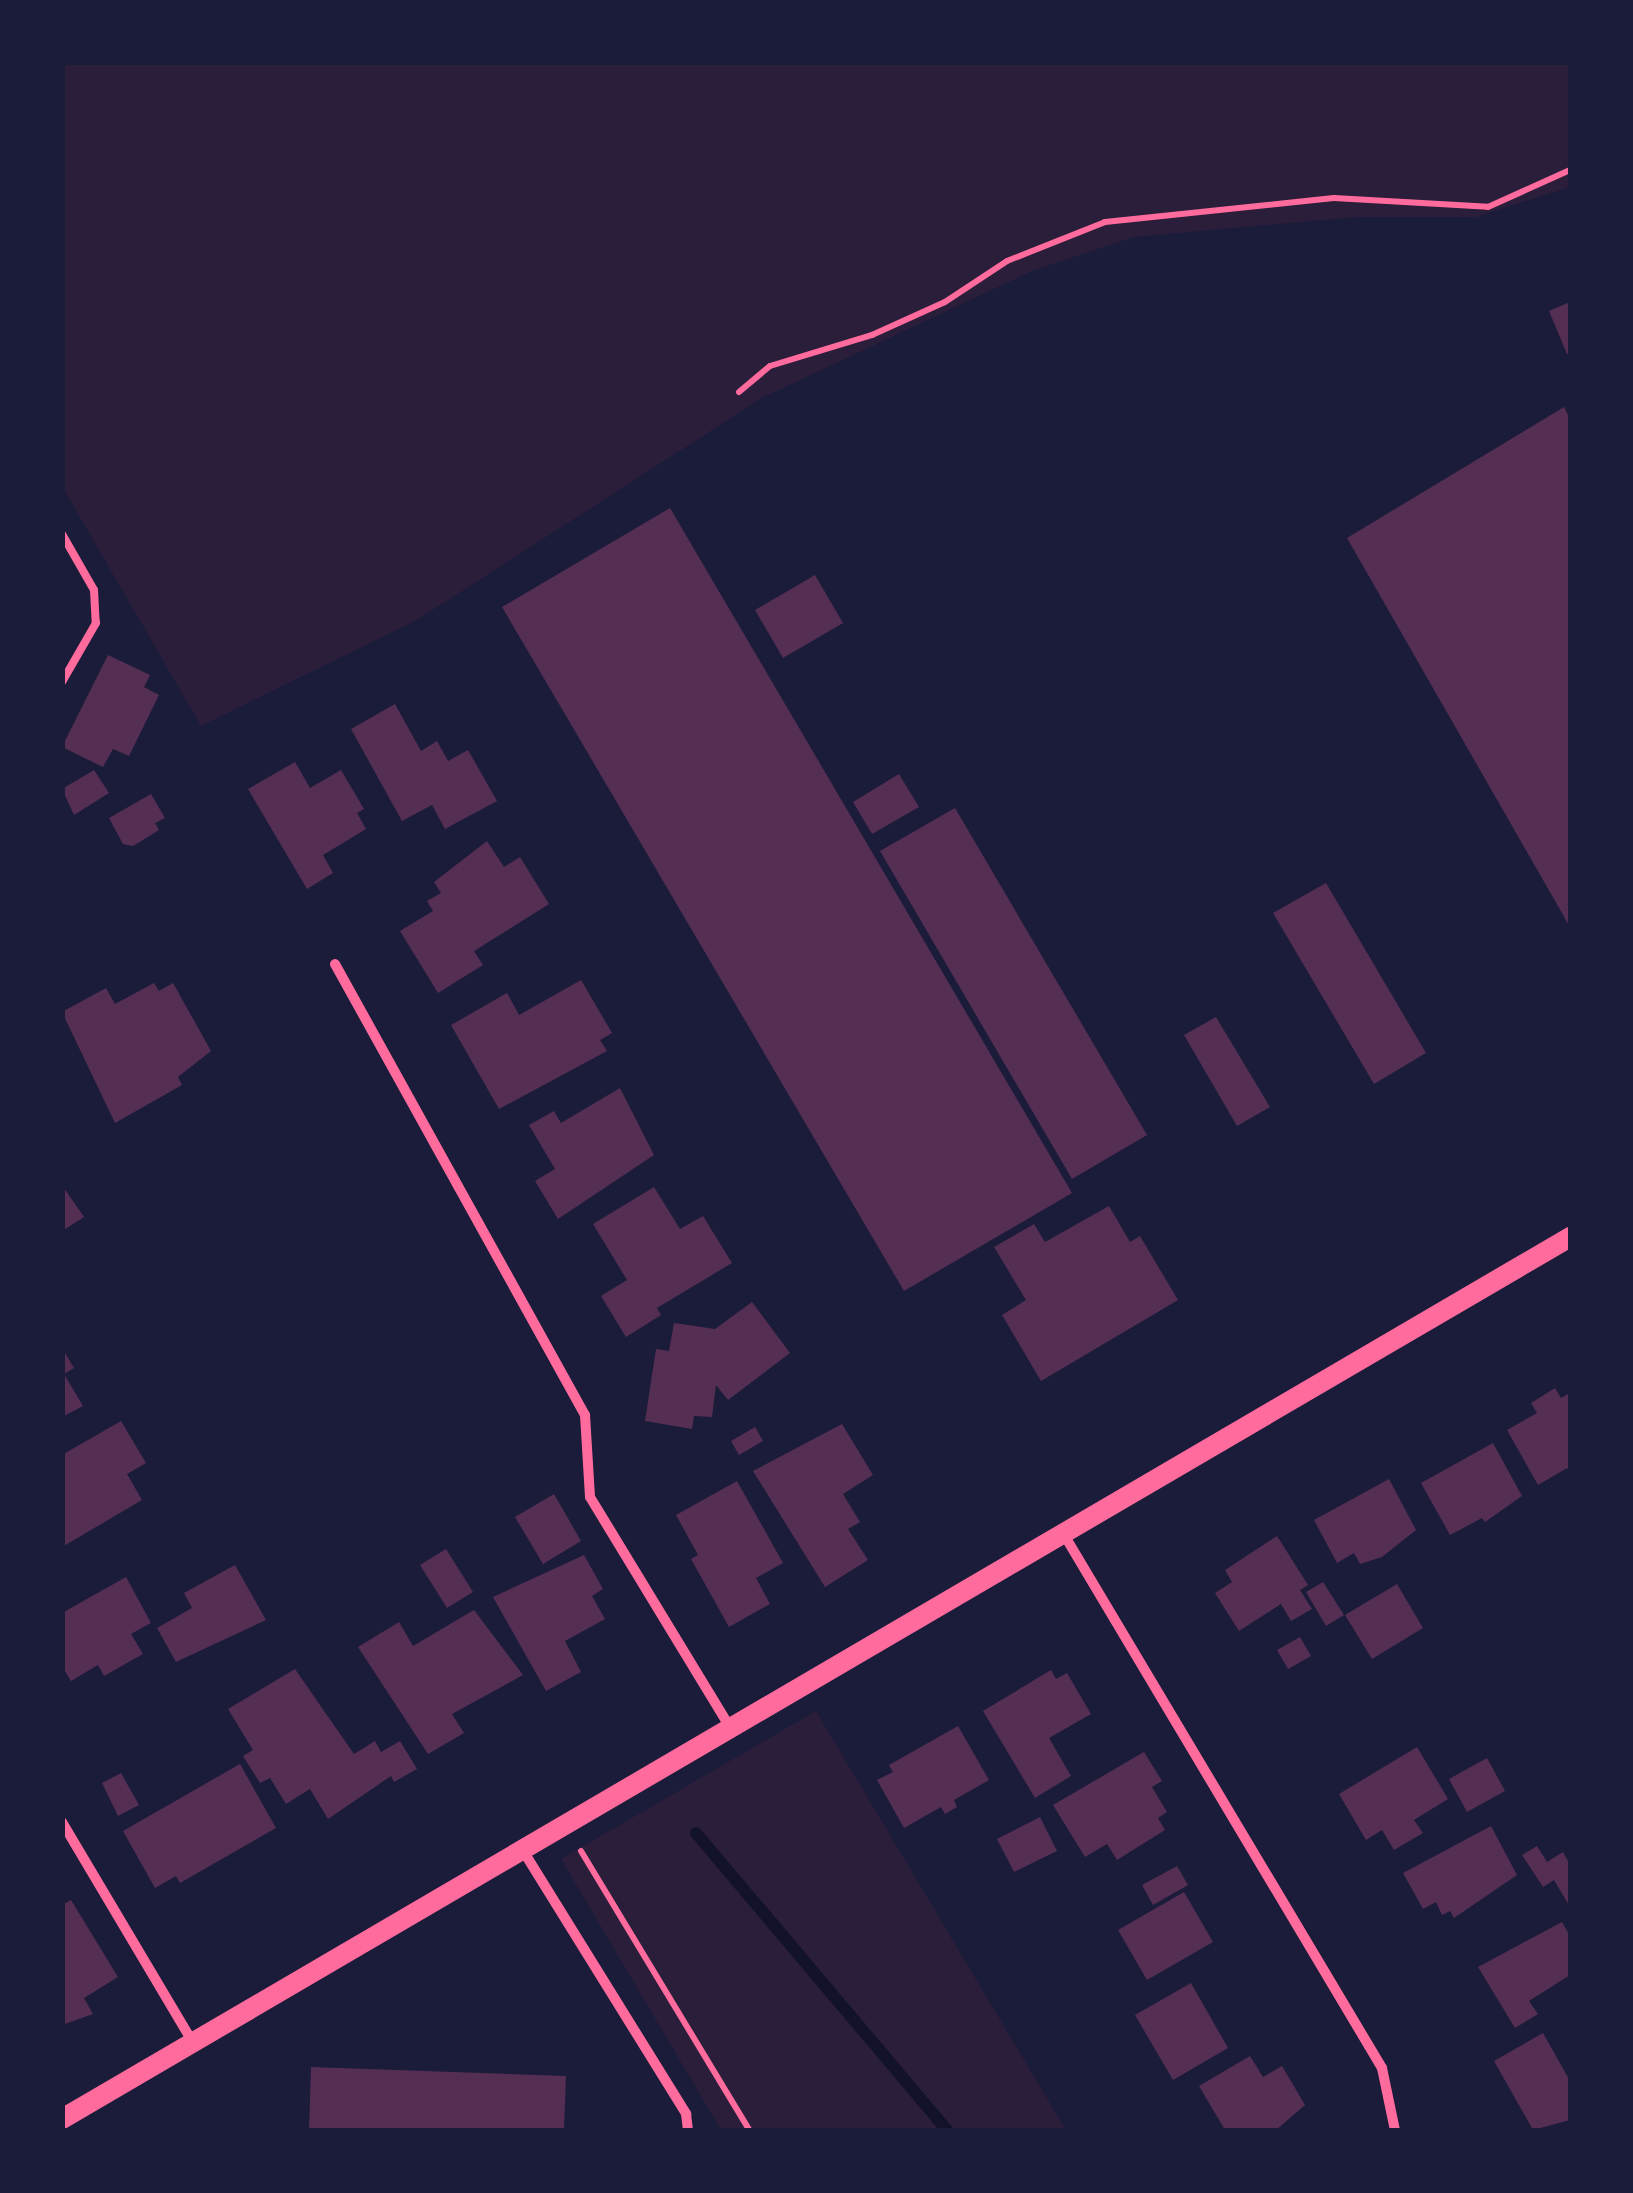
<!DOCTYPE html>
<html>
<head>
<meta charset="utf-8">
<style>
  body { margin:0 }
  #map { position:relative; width:1633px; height:2193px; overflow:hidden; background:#1b1b3a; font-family:Overpass,sans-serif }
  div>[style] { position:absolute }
  .green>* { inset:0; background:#2a1e3b }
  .stream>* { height:12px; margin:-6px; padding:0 6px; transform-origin:6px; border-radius:6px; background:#12122b }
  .building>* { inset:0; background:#542f53 }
  .path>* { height:6px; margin:-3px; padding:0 3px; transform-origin:3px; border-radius:3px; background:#ff6b9d }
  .service>* { height:8px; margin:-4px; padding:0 4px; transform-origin:4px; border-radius:4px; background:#ff6b9d }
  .minor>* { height:10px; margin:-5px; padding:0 5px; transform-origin:5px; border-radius:5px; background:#ff6b9d }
  .secondary>* { height:20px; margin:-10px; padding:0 10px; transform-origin:10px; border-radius:10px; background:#ff6b9d }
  span { translate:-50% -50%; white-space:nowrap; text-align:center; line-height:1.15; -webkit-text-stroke:8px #1b1b3a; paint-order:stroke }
  .frame { position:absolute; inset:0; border:65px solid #1b1b3a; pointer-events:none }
</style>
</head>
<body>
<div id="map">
  <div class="green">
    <i style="clip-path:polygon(62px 63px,1570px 63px,1570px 187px,1476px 217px,1357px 217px,1134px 237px,1032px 271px,762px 398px,417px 620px,201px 726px,63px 488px)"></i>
    <i style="clip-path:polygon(816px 1711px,1066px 2130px,721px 2130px,561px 1859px)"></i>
  </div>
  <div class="stream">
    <i style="left:696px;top:1833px;width:389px;rotate:49.8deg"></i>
  </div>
  <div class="building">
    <i style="clip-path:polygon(1570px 302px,1570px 353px,1567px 354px,1549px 311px)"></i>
    <i style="clip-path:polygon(1564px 407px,1570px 419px,1570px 927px,1347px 538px)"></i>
    <i style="clip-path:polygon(670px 508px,1072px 1193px,904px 1291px,502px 607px)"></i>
    <i style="clip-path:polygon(815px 575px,843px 623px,783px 658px,755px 610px)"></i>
    <i style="clip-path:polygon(108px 655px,150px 675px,144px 687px,159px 695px,129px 756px,113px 749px,103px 767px,62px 747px)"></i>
    <i style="clip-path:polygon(395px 704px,421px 751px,437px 741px,448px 761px,468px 750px,497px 801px,445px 829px,432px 805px,402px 821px,351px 729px)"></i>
    <i style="clip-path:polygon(295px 762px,310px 788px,341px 770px,364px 809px,357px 813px,366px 829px,323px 855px,333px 873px,307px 889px,248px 789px)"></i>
    <i style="clip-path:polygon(94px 770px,109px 793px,74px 815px,62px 789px)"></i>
    <i style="clip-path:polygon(899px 774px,919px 807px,872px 834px,853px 802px)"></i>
    <i style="clip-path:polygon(151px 794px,165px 818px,155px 823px,159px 830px,133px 846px,123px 844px,109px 818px)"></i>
    <i style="clip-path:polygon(955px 808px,1147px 1135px,1072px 1179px,880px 851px)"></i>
    <i style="clip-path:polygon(487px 841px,504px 867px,520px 857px,549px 904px,474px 951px,483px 965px,438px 993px,400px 931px,433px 911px,427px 901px,441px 893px,434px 882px)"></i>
    <i style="clip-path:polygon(1326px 883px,1426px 1053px,1374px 1084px,1273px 913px)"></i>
    <i style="clip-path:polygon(581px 980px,612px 1033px,600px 1040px,607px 1051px,499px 1109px,451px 1025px,507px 993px,519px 1015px)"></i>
    <i style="clip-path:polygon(154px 983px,159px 991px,173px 983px,211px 1051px,178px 1077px,182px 1085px,115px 1123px,62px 1012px,106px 988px,115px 1004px)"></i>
    <i style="clip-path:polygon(1216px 1017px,1270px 1107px,1237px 1126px,1184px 1035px)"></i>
    <i style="clip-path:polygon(620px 1088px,654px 1155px,558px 1219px,535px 1181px,555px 1169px,529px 1125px,554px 1111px,561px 1123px)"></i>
    <i style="clip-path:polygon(62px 1185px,84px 1217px,62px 1231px)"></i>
    <i style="clip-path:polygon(654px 1187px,680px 1229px,703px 1216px,732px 1263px,657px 1308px,661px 1315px,626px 1337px,601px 1296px,627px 1280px,593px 1224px)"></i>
    <i style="clip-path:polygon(1109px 1206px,1130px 1242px,1140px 1236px,1178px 1300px,1041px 1381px,1002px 1315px,1026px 1300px,994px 1247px,1034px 1224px,1045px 1242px)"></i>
    <i style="clip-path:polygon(752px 1302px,790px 1353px,728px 1400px,716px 1385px,712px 1417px,694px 1416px,692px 1429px,645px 1421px,656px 1349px,669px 1351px,674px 1323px,715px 1329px)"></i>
    <i style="clip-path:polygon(62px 1348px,74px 1368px,64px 1374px,83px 1406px,62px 1417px)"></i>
    <i style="clip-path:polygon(1555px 1388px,1561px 1398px,1570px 1393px,1570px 1474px,1567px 1468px,1538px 1485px,1507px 1430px,1537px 1413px,1531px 1403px)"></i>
    <i style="clip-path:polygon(121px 1421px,146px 1463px,127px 1474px,142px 1500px,62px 1547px,62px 1455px)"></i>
    <i style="clip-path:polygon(842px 1424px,873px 1475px,843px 1494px,860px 1522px,848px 1529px,868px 1560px,825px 1587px,753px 1471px)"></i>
    <i style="clip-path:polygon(755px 1427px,763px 1441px,739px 1455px,731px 1441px)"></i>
    <i style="clip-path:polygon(1493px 1443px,1522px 1496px,1485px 1522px,1482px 1518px,1450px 1535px,1421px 1483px)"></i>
    <i style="clip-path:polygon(1389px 1479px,1416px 1530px,1382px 1557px,1360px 1564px,1354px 1553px,1337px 1563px,1314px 1520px)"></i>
    <i style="clip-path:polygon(737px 1481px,783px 1563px,756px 1578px,770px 1604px,729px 1627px,691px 1559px,698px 1555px,676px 1515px)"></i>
    <i style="clip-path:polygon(554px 1494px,581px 1541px,543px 1564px,515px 1517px)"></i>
    <i style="clip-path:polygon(1277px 1536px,1308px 1585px,1300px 1590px,1312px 1609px,1291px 1621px,1281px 1604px,1239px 1631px,1215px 1593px,1232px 1582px,1225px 1570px)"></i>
    <i style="clip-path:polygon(446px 1549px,473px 1592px,447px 1608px,420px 1565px)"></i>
    <i style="clip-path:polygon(584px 1555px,603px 1589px,592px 1596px,605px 1619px,565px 1641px,581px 1672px,546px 1691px,493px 1597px)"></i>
    <i style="clip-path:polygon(235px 1565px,266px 1620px,176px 1662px,157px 1628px,192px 1608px,184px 1593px)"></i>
    <i style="clip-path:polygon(126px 1577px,151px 1623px,131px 1634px,143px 1654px,104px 1676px,98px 1665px,71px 1681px,62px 1666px,62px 1613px)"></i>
    <i style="clip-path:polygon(1323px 1582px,1344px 1615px,1326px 1626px,1306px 1592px)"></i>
    <i style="clip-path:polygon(1397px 1584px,1423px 1628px,1372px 1659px,1345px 1615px)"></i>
    <i style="clip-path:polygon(474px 1610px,523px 1675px,452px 1714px,464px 1733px,428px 1754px,358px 1647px,399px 1622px,413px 1646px)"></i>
    <i style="clip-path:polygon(1300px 1637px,1311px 1656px,1288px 1669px,1277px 1650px)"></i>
    <i style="clip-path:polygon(295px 1669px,354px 1754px,375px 1741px,381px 1752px,400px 1741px,417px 1769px,394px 1782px,391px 1776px,328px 1819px,310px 1789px,286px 1804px,270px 1778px,260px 1783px,243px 1756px,253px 1750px,228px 1709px)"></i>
    <i style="clip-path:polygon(1051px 1670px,1056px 1679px,1067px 1673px,1091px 1714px,1049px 1738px,1071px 1776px,1035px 1798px,983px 1711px)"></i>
    <i style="clip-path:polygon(958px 1726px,989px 1780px,954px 1800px,957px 1807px,945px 1814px,941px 1807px,904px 1828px,877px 1780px,893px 1772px,889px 1765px)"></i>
    <i style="clip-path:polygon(1417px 1747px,1448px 1799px,1414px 1820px,1423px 1833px,1394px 1850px,1382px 1830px,1366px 1840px,1339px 1794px)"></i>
    <i style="clip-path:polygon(1144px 1752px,1162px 1781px,1152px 1787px,1167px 1812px,1158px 1818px,1165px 1830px,1117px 1860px,1107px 1844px,1085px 1857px,1053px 1805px)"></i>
    <i style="clip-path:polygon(1487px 1758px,1505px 1791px,1467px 1812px,1449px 1779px)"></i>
    <i style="clip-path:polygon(240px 1764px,276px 1828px,180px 1883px,176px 1876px,155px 1888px,123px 1831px)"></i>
    <i style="clip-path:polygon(121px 1773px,139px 1805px,118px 1816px,102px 1783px)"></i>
    <i style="clip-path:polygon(1040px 1817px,1057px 1851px,1014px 1872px,997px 1839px)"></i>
    <i style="clip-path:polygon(1491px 1826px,1517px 1875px,1454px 1918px,1450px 1911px,1442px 1915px,1436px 1902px,1423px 1909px,1403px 1873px)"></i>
    <i style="clip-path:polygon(1537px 1846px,1547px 1862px,1563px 1852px,1570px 1865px,1570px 1907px,1554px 1880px,1543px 1887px,1522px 1855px)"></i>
    <i style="clip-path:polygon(1177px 1866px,1188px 1885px,1153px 1905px,1142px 1885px)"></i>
    <i style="clip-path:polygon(1184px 1892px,1213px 1942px,1147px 1980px,1118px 1930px)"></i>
    <i style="clip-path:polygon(71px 1900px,118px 1977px,84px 1998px,93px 2014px,62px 2025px,62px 1905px)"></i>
    <i style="clip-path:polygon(1562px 1922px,1570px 1936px,1570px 1975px,1529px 2001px,1538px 2014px,1515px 2028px,1478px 1967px)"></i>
    <i style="clip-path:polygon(1191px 1983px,1228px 2048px,1173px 2080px,1135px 2015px)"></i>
    <i style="clip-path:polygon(1543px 2033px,1570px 2081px,1570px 2120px,1533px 2130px,1494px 2061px)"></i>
    <i style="clip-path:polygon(1250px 2056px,1263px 2077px,1282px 2066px,1305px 2105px,1276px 2130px,1225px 2130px,1199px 2086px)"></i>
    <i style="clip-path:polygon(311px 2067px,566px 2076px,564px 2130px,309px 2130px)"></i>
  </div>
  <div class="path">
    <i style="left:739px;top:392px;width:40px;rotate:-40deg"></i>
    <i style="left:770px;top:366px;width:107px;rotate:-16.9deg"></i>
    <i style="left:872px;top:335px;width:80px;rotate:-24.3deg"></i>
    <i style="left:945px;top:302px;width:74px;rotate:-33.5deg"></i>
    <i style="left:1007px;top:261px;width:105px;rotate:-21.7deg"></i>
    <i style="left:1105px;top:222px;width:230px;rotate:-6deg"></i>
    <i style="left:1334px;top:198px;width:154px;rotate:3.3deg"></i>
    <i style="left:1488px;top:207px;width:90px;rotate:-24.3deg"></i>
    <i style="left:581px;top:1851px;width:326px;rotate:58.9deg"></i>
  </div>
  <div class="service">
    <i style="left:62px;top:534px;width:64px;rotate:60.3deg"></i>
    <i style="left:94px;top:590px;width:33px;rotate:87deg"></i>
    <i style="left:96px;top:623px;width:68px;rotate:120deg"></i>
  </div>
  <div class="minor">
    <i style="left:335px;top:964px;width:516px;rotate:61deg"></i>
    <i style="left:585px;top:1415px;width:82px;rotate:86.5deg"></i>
    <i style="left:590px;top:1497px;width:269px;rotate:58.7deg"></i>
    <i style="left:1063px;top:1533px;width:623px;rotate:59.19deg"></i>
    <i style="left:1382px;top:2068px;width:63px;rotate:78.2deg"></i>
    <i style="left:62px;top:1822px;width:257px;rotate:59.3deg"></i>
    <i style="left:522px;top:1849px;width:312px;rotate:58.2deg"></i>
    <i style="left:686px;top:2114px;width:16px;rotate:83deg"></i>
  </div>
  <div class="secondary">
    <i style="left:62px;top:2119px;width:1747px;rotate:-30.32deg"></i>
  </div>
  <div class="frame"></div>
</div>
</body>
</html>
